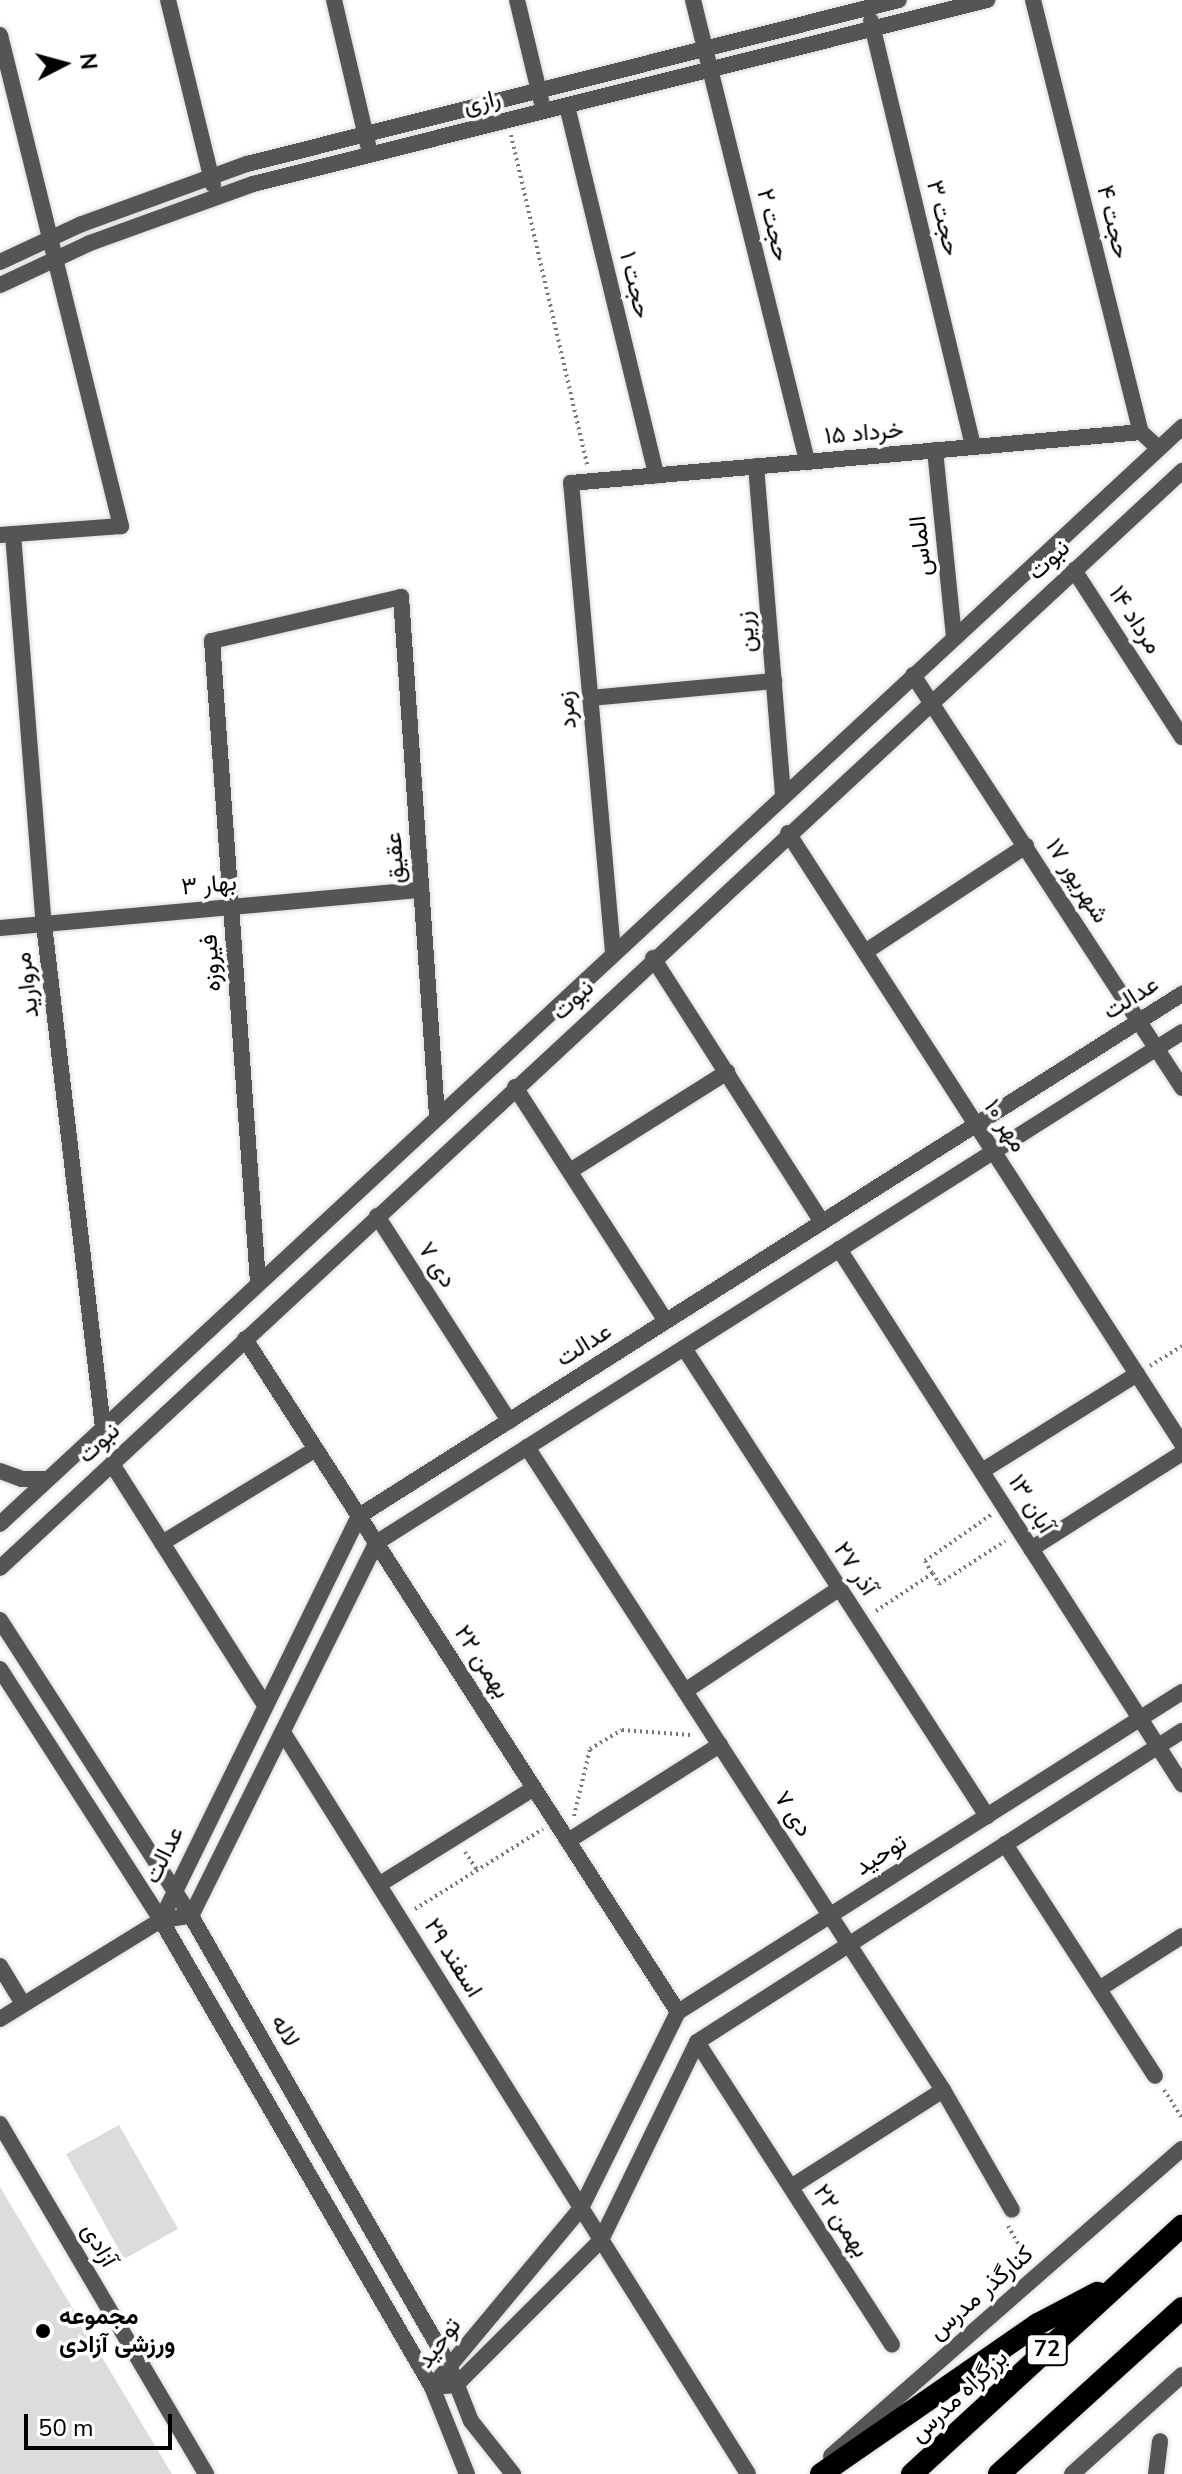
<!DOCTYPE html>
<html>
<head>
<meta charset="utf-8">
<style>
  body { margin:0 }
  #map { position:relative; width:1182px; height:2474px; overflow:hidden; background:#fff; font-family:"Nunito Sans",Vazirmatn,sans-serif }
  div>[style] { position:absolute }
  .green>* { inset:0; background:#dcdcdc }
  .path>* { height:4px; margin-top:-2px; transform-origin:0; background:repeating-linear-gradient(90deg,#777 0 2px,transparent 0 6px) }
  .roads { filter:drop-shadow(0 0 2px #dbdbdb) drop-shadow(0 0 2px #dbdbdb) }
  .minor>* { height:16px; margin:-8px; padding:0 8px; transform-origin:8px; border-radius:8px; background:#555 }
  .tertiary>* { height:16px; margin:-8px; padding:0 8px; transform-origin:8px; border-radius:8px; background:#555 }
  .trunk>* { height:22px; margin:-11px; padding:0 11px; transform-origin:11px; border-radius:11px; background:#000 }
  .dots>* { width:22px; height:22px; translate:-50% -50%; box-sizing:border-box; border:4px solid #fff; border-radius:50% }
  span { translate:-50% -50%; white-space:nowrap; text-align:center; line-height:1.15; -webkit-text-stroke:7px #fff; paint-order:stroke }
  .shield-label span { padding:2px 6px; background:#fff; border:2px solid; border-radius:6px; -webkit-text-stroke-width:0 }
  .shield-label { font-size:22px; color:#000; font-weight:700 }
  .street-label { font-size:24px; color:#000 }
  .poi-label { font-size:24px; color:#000; font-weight:700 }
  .left { translate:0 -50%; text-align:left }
  .north { position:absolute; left:24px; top:24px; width:80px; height:80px; -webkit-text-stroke:6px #fff; paint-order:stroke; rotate:84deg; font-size:22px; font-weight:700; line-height:32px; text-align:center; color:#000 }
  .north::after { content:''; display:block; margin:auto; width:28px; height:36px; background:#000; clip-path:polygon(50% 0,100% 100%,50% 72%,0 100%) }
  .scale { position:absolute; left:24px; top:2414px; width:148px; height:36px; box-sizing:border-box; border:4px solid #000; border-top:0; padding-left:10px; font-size:24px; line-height:28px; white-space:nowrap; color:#000; -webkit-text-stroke:6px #fff; paint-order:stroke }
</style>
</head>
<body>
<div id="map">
  <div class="green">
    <i style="clip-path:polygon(119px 2125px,178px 2229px,124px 2259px,66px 2154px)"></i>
    <i style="clip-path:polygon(0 2187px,172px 2474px,0 2474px)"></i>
  </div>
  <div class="path">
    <i style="left:511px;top:135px;width:339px;rotate:77deg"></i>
    <i style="left:1150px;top:1366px;width:38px;rotate:-32deg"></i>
    <i style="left:932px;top:1573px;width:14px;rotate:-120deg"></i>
    <i style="left:925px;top:1561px;width:82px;rotate:-35deg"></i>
    <i style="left:876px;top:1611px;width:69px;rotate:-33.7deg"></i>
    <i style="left:933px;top:1573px;width:13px;rotate:61deg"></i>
    <i style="left:939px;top:1584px;width:79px;rotate:-33.1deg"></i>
    <i style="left:574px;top:1816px;width:69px;rotate:-76.6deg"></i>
    <i style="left:590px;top:1749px;width:37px;rotate:-31deg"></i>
    <i style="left:622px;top:1730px;width:69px;rotate:4.1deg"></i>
    <i style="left:465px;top:1852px;width:22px;rotate:56deg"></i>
    <i style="left:415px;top:1909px;width:151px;rotate:-32deg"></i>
    <i style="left:1164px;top:2090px;width:33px;rotate:57deg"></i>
    <i style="left:1008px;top:2226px;width:39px;rotate:60deg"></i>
  </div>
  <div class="roads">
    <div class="minor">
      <i style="left:168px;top:0;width:190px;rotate:76.3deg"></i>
      <i style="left:334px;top:0;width:149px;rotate:76.8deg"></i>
      <i style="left:517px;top:0;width:103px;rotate:76.5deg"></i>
      <i style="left:693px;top:0;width:476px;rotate:76.1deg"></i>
      <i style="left:1033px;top:0;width:445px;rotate:76deg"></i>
      <i style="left:1141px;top:432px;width:23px;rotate:43deg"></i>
      <i style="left:871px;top:21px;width:438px;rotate:76.5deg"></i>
      <i style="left:0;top:35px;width:506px;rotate:76.16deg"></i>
      <i style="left:121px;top:526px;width:121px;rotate:175.7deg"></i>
      <i style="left:567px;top:106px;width:380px;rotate:76.4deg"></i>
      <i style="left:0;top:262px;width:90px;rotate:-24.9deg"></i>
      <i style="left:82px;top:224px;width:176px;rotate:-20deg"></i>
      <i style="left:247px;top:164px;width:672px;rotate:-14.12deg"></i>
      <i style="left:0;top:285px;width:99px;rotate:-25deg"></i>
      <i style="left:90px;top:243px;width:173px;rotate:-19.9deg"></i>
      <i style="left:253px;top:184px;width:757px;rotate:-14.07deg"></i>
      <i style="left:935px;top:450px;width:188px;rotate:84.2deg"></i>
      <i style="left:756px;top:466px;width:329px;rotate:85.3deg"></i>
      <i style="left:13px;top:534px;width:391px;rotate:85.5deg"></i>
      <i style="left:44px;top:924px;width:507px;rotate:83.32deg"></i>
      <i style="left:1074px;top:570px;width:199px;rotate:57.1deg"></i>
      <i style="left:913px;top:675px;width:493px;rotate:56.9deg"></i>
      <i style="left:590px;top:698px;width:185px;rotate:-5.3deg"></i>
      <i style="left:788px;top:833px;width:727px;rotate:57.18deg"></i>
      <i style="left:0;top:928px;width:423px;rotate:-5.2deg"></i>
      <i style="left:613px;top:952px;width:471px;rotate:-95.1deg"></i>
      <i style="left:571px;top:483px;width:572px;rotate:-5.11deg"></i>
      <i style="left:865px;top:952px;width:193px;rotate:-33.4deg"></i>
      <i style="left:653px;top:958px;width:313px;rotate:57.4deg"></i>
      <i style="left:515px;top:1087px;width:278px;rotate:57.2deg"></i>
      <i style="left:570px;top:1171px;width:186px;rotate:-32.2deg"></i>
      <i style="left:377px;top:1216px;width:244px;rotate:57.2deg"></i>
      <i style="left:839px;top:1249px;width:636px;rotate:57.34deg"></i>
      <i style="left:258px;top:1282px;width:643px;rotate:-94.1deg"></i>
      <i style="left:212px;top:641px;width:194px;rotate:-13.1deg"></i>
      <i style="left:401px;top:597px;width:520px;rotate:86.03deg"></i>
      <i style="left:245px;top:1339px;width:800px;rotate:57.24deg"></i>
      <i style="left:684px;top:1348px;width:558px;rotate:57.08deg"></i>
      <i style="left:527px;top:1447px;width:766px;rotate:57.1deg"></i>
      <i style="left:943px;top:2090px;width:138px;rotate:60.1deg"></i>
      <i style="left:112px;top:1464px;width:285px;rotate:57.6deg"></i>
      <i style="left:0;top:1471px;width:23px;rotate:20deg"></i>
      <i style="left:22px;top:1479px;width:26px"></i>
      <i style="left:982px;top:1471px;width:183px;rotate:-32deg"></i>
      <i style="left:162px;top:1543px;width:180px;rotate:-31.4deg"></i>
      <i style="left:1031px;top:1549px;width:179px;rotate:-32.4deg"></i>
      <i style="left:0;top:1620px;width:352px;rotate:57.2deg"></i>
      <i style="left:191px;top:1916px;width:518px;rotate:60.12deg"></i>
      <i style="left:449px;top:2365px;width:60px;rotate:68.6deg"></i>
      <i style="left:471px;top:2421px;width:68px;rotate:51.6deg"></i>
      <i style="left:0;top:1669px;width:298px;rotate:57.3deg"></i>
      <i style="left:161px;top:1920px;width:540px;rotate:59.87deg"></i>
      <i style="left:432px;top:2387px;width:94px;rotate:68.1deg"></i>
      <i style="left:685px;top:1691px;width:186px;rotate:-33.6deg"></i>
      <i style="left:284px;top:1734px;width:873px;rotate:57.91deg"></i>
      <i style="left:568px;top:1841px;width:180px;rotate:-32.3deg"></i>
      <i style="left:1005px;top:1844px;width:276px;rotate:57.1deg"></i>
      <i style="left:380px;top:1884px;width:181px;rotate:-31.9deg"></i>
      <i style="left:161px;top:1920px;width:450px;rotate:-63.9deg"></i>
      <i style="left:359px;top:1516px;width:975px;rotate:-32.39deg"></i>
      <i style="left:0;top:1966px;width:44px;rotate:58.8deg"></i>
      <i style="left:1099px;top:1989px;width:98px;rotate:-32.6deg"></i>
      <i style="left:0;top:2019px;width:189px;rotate:-31.6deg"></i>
      <i style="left:161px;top:1920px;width:30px;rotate:-8deg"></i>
      <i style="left:191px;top:1916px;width:416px;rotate:-63.6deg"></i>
      <i style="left:376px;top:1543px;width:954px;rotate:-32.37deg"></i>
      <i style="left:697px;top:2042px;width:360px;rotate:57.2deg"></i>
      <i style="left:0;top:2124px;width:406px;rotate:59.5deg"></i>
      <i style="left:791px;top:2187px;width:180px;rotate:-32.5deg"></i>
      <i style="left:432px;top:2387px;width:233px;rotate:-50.2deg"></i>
      <i style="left:581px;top:2208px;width:219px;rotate:-63.7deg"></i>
      <i style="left:678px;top:2012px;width:597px;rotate:-32.41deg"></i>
      <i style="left:432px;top:2387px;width:24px;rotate:-5deg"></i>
      <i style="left:456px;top:2385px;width:205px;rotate:-45deg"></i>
      <i style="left:601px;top:2240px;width:220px;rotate:-64.1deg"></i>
      <i style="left:697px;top:2042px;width:576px;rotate:-32.67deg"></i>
      <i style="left:1156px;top:2474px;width:33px;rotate:-83deg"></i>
    </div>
    <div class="tertiary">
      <i style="left:0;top:1524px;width:1613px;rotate:-42.86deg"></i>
      <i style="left:0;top:1568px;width:1613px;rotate:-42.86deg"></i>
      <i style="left:831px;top:2456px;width:466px;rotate:-41.2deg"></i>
      <i style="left:1072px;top:2474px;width:148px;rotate:-42deg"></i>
    </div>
    <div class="trunk">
      <i style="left:821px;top:2474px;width:264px;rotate:-34.7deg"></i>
      <i style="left:1038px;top:2324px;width:67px;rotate:-27.7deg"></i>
      <i style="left:912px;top:2474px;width:367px;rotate:-42.6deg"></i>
      <i style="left:999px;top:2474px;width:247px;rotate:-42.2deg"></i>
    </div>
  </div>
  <div class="dots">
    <i style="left:43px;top:2331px;background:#000"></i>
  </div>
  <div class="shield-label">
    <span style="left:1047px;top:2350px">72</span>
  </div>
  <div class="street-label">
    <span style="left:482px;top:102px;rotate:-14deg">رازی</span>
    <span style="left:943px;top:218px;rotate:76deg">حجت ۳</span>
    <span style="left:1113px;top:222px;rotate:76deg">حجت ۴</span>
    <span style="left:773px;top:225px;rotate:76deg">حجت ۲</span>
    <span style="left:635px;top:285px;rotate:76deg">حجت ۱</span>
    <span style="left:864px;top:433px;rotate:-5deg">۱۵ خرداد</span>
    <span style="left:921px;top:546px;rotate:-96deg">الماس</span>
    <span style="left:1049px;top:560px;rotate:-43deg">نبوت</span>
    <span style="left:1135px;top:620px;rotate:57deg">۱۴ مرداد</span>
    <span style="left:746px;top:632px;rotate:-95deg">زرین</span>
    <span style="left:567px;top:710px;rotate:-95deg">زمرد</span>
    <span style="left:395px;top:858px;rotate:-94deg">عقیق</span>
    <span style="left:1077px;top:881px;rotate:57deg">۱۷ شهریور</span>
    <span style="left:209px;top:885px;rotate:-5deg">بهار ۳</span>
    <span style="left:211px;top:963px;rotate:-94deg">فیروزه</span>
    <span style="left:27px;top:985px;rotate:-97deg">مروارید</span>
    <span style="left:1131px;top:998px;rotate:-32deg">عدالت</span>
    <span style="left:573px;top:1000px;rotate:-43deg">نبوت</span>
    <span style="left:1005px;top:1126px;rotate:57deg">۱۰ مهر</span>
    <span style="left:437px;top:1265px;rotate:57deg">۷ دی</span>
    <span style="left:584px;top:1345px;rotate:-32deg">عدالت</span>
    <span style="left:99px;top:1443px;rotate:-43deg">نبوت</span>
    <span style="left:1031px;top:1504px;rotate:58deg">۱۳ آبان</span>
    <span style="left:855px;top:1569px;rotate:57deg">۲۷ آذر</span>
    <span style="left:482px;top:1662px;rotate:57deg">۲۲ بهمن</span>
    <span style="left:793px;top:1814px;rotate:57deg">۷ دی</span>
    <span style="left:164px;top:1855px;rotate:-64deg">عدالت</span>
    <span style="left:881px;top:1855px;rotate:-32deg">توحید</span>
    <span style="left:453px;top:1958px;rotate:58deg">۲۹ اسفند</span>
    <span style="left:285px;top:2031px;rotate:60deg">لاله</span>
    <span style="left:841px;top:2221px;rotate:57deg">۲۲ بهمن</span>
    <span style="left:99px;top:2245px;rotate:60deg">آزادی</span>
    <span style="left:981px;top:2293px;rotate:-41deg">کنارگذر مدرس</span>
    <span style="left:439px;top:2343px;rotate:-53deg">توحید</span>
    <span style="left:959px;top:2396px;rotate:-43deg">بزرگراه مدرس</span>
  </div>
  <div class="poi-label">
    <span class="left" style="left:59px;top:2331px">مجموعه<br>ورزشی آزادی</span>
  </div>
  <div class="north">N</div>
  <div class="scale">50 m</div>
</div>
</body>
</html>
